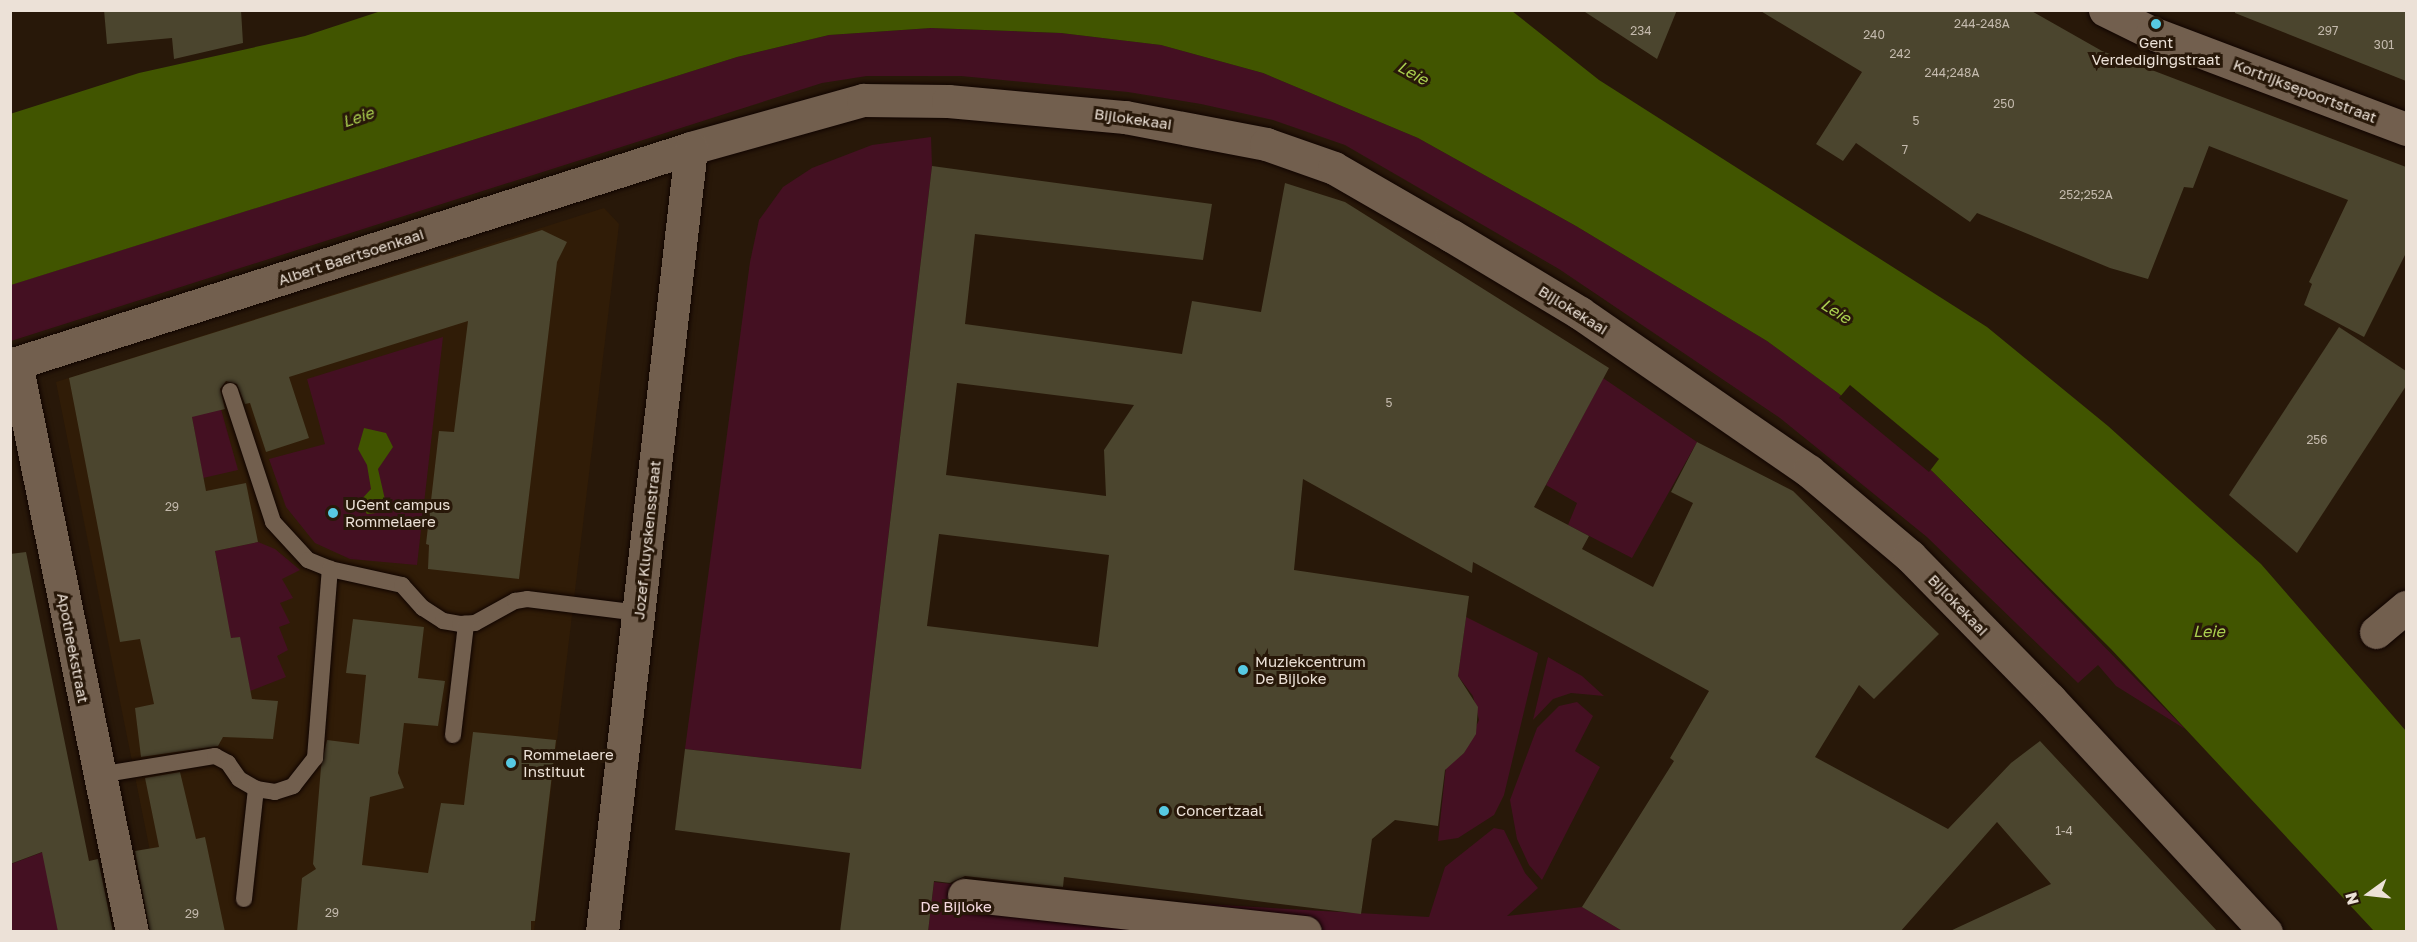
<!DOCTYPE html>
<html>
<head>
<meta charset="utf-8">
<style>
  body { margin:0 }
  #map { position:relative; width:2417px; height:942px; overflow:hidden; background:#281809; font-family:"Golos Text",sans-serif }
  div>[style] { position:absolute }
  .built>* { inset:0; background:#301c07 }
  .green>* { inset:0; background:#441022 }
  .water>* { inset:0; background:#415500 }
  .pier>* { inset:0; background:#281809 }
  .building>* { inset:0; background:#4b452e }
  .roads { filter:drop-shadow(0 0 2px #100400) drop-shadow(0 0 2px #100400) }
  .lane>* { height:16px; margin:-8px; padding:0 8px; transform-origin:8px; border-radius:8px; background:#725f4e }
  .street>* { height:33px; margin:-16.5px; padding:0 16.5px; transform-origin:16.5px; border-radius:16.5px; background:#725f4e }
  .secondary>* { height:33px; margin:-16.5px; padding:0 16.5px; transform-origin:16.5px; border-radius:16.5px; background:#725f4e }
  .dots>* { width:16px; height:16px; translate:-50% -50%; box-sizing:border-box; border:3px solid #281809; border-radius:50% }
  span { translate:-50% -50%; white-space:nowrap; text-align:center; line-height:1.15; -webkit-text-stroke:6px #281809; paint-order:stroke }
  .number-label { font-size:12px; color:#c4baad }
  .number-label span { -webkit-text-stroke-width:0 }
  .poi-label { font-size:15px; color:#ece1d7 }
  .left { translate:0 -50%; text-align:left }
  .street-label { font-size:15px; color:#ece1d7 }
  .park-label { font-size:15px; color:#f6dae0 }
  .water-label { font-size:16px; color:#aacf4f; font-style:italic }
  .frame { position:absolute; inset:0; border:12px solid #ece1d7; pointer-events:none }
  .north { position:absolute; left:2339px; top:864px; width:60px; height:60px; -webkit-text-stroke:4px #281809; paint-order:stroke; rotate:255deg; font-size:16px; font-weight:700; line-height:24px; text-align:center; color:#ece1d7 }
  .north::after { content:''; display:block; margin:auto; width:21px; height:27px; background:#ece1d7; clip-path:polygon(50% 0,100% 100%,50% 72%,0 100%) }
</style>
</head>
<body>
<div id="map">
  <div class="built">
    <i style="clip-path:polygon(604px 208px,619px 224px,534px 931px,166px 931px,56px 382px)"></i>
  </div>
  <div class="green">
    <i style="clip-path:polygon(931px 28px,1061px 33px,1161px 45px,1263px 73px,1418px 138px,1576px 226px,1767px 341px,1838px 393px,1932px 471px,2185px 729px,2116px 686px,2098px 665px,2078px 683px,1927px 537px,1780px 418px,1559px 269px,1345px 145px,1273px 120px,1201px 104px,1128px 92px,961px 76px,867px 76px,822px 83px,11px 341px,10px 285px,737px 57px,829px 35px)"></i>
    <i style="clip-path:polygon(931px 137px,932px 166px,861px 769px,685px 749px,750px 262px,759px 220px,783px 187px,812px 168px,872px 145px)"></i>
    <i style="clip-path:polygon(443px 337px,417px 565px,350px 559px,315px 543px,286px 507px,269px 459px,325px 444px,307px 379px)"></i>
    <i style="clip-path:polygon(1603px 378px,1697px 442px,1632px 558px,1568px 525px,1577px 503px,1546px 485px)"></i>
    <i style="clip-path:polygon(217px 395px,238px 470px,203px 478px,192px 417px)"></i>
    <i style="clip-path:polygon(258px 542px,275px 549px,300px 570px,282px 579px,293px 598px,280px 603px,290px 623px,279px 627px,288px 650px,277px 656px,286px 677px,250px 691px,239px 637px,198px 645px,221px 583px,215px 551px)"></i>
    <i style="clip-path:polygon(1466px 617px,1538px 653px,1504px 795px,1494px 815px,1458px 838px,1438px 841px,1446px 766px,1464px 753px,1479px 720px,1473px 696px,1458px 676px)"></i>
    <i style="clip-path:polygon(1548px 657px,1582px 676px,1604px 696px,1571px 693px,1553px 699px,1533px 720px)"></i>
    <i style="clip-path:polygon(1577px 702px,1593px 716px,1575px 751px,1600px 767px,1542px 880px,1529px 865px,1517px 839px,1510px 800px,1537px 728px,1559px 706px)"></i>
    <i style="clip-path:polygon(1494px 828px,1504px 830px,1525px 873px,1538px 888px,1507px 916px,1582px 907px,1624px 932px,928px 932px,934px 882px,1061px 896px,1429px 917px,1445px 867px)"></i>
    <i style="clip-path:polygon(43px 852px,58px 931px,11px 932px,11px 864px)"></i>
  </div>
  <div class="water">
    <i style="clip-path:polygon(381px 11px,1512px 11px,1599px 80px,1987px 327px,2108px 426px,2261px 564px,2406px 731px,2406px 931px,2374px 931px,2111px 649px,1932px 471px,1838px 393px,1767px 341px,1576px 226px,1418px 138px,1263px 73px,1161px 45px,1061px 33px,931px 28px,829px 35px,737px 57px,11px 285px,10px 114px,139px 73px,305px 36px)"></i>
    <i style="clip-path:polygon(364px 428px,386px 433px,393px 447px,378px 469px,386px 504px,376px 513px,367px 514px,359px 502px,371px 489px,367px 465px,358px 449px)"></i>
  </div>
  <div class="pier">
    <i style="clip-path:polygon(1850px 385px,1939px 459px,1929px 472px,1839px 398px)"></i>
  </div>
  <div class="building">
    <i style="clip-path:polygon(104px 10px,241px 10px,243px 43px,174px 59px,172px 38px,107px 44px)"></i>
    <i style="clip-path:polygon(1582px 10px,1677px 10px,1657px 59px)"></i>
    <i style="clip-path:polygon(1759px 10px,2030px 10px,2102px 51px,2406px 167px,2406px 253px,2364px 337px,2304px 305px,2312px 284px,2309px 282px,2348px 200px,2209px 146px,2193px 188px,2184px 187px,2148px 279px,2110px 268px,1977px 213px,1970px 222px,1856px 143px,1843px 161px,1816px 144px,1862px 72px)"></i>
    <i style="clip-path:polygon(2235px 10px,2406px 10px,2406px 81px,2235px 13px)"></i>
    <i style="clip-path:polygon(evenodd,932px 166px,1212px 204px,1203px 260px,975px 234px,965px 324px,1182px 354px,1192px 301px,1261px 312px,1285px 183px,1345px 202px,1609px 368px,1534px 507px,1589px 536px,1582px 549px,1653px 587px,1693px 503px,1671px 492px,1697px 442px,1793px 491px,1939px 634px,1874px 699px,1859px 685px,1815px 757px,1948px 829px,2011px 763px,2040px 741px,2218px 932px,1948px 932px,2051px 884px,1997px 822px,1900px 932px,1624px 932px,1582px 907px,1674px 761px,1670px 758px,1709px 691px,1473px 562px,1472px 573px,1303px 479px,1294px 570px,1469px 596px,1458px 676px,1478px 707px,1476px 734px,1464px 753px,1445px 770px,1438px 826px,1395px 820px,1372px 839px,1361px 914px,1064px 877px,1063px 887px,965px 876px,950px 883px,934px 881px,928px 932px,840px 932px,850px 853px,675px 830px,685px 749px,861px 769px,932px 166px,957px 383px,1134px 405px,1104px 450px,1106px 496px,946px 475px,957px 383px,932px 166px,939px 534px,1109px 555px,1098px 647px,927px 626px,939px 534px)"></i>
    <i style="clip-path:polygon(542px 230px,567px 242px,557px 262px,519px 579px,428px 569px,429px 545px,426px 544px,439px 431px,454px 432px,468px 321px,289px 377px,309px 438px,266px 452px,250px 403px,245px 404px,237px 384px,226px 381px,220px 389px,225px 409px,192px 417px,206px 491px,246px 483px,258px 542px,215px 551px,231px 638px,240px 637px,252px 699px,278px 701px,273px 739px,223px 737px,218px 746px,141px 757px,135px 708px,154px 704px,140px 639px,120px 642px,69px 378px)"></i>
    <i style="clip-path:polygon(2339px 327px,2406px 371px,2406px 386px,2297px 553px,2229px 495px)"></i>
    <i style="clip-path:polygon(26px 552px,89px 861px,98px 859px,113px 932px,58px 932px,42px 852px,10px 864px,10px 554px)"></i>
    <i style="clip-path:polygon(353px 619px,424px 627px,418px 678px,445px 681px,438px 726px,404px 723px,398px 773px,404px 788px,370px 797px,362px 865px,428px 873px,441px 803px,464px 805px,473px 732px,556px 740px,535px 921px,531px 921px,531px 932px,297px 932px,302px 878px,316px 869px,313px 864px,321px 767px,327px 740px,359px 744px,366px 675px,346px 673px)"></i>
    <i style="clip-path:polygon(180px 772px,196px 839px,205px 837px,225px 932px,150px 932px,135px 851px,159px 847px,145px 778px)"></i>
  </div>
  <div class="roads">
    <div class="lane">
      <i style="left:230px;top:391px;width:138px;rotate:71.8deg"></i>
      <i style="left:273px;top:522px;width:52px;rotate:47.4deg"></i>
      <i style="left:308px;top:560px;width:24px;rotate:22deg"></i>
      <i style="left:330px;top:569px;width:74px;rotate:12.5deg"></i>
      <i style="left:402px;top:585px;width:31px;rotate:48deg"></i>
      <i style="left:423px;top:608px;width:24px;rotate:33deg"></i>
      <i style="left:443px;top:621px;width:17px;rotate:10deg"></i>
      <i style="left:460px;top:624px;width:15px;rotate:-4deg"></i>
      <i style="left:475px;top:623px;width:46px;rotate:-28.8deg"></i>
      <i style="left:515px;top:601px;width:12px;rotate:-9deg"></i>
      <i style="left:527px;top:599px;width:113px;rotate:7.1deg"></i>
      <i style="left:453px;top:735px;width:112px;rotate:-83.3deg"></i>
      <i style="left:99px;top:775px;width:118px;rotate:-9.3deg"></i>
      <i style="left:215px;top:756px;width:15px;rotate:28deg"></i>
      <i style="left:228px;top:763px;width:19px;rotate:55deg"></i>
      <i style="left:239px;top:779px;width:20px;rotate:30deg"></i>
      <i style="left:256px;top:789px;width:19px;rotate:9deg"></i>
      <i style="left:275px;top:792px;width:19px;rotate:-18deg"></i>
      <i style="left:293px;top:786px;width:36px;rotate:-52deg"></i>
      <i style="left:315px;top:758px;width:190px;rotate:-85.5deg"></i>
      <i style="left:244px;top:899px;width:111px;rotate:-83.8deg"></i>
    </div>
    <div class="street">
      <i style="left:16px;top:363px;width:581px;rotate:78.48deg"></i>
      <i style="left:10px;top:365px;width:715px;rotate:-17.67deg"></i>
      <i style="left:691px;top:148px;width:179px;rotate:-15.6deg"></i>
      <i style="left:863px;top:100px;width:85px;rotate:0.7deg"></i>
      <i style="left:948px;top:101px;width:178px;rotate:5.2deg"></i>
      <i style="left:1125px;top:117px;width:144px;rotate:10.8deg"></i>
      <i style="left:1266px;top:144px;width:72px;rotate:19.4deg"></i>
      <i style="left:1334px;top:168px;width:136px;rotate:30deg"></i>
      <i style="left:1452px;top:236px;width:149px;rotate:31deg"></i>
      <i style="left:1580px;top:313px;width:278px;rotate:34.6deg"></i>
      <i style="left:1809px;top:471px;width:132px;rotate:40.1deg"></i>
      <i style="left:1910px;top:556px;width:200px;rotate:45.6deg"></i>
      <i style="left:2050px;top:699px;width:318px;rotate:47.2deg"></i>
      <i style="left:2376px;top:632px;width:39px;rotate:-40deg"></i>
      <i style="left:964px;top:895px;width:343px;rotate:6.2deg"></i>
      <i style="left:602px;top:932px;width:789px;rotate:-83.52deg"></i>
    </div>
    <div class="secondary">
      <i style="left:2105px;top:10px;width:52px;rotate:26.1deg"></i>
      <i style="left:2152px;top:33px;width:272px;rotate:20.7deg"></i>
    </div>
  </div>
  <div class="dots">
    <i style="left:2156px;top:24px;background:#57c9e2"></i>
    <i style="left:333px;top:513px;background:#57c9e2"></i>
    <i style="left:1243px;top:670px;background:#57c9e2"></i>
    <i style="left:511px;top:763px;background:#57c9e2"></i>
    <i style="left:1164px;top:811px;background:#57c9e2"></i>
  </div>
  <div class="number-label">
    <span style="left:1982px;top:24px">244-248A</span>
    <span style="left:1641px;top:31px">234</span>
    <span style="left:2328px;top:31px">297</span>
    <span style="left:1874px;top:35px">240</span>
    <span style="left:2384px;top:45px">301</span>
    <span style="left:1900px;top:54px">242</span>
    <span style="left:1952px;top:73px">244;248A</span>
    <span style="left:2004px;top:104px">250</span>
    <span style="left:1916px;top:121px">5</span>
    <span style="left:1905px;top:150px">7</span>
    <span style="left:2086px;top:195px">252;252A</span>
    <span style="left:1389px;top:403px">5</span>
    <span style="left:2317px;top:440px">256</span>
    <span style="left:172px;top:507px">29</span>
    <span style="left:2064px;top:831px">1-4</span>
    <span style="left:332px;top:913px">29</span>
    <span style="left:192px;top:914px">29</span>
  </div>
  <div class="poi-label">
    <span style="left:2156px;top:51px">Gent<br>Verdedigingstraat</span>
    <span class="left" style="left:345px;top:513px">UGent campus<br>Rommelaere</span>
    <span class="left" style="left:1255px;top:670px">Muziekcentrum<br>De Bijloke</span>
    <span class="left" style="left:523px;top:763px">Rommelaere<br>Instituut</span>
    <span class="left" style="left:1176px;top:811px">Concertzaal</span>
  </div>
  <div class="street-label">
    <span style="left:2305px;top:91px;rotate:21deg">Kortrijksepoortstraat</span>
    <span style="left:1133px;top:119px;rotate:8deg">Bijlokekaai</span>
    <span style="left:351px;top:257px;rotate:-18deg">Albert Baertsoenkaai</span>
    <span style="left:1573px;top:310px;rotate:32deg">Bijlokekaai</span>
    <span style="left:647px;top:540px;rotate:-84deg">Jozef Kluyskensstraat</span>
    <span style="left:1958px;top:605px;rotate:46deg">Bijlokekaai</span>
    <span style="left:73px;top:648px;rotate:79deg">Apotheekstraat</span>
  </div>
  <div class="park-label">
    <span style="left:956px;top:907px">De Bijloke</span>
  </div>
  <div class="water-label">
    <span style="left:1413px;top:73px;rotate:29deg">Leie</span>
    <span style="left:358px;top:117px;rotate:-19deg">Leie</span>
    <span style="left:1836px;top:311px;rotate:32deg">Leie</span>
    <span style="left:2209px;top:631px">Leie</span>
  </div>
  <div class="frame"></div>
  <div class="north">N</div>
</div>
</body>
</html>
